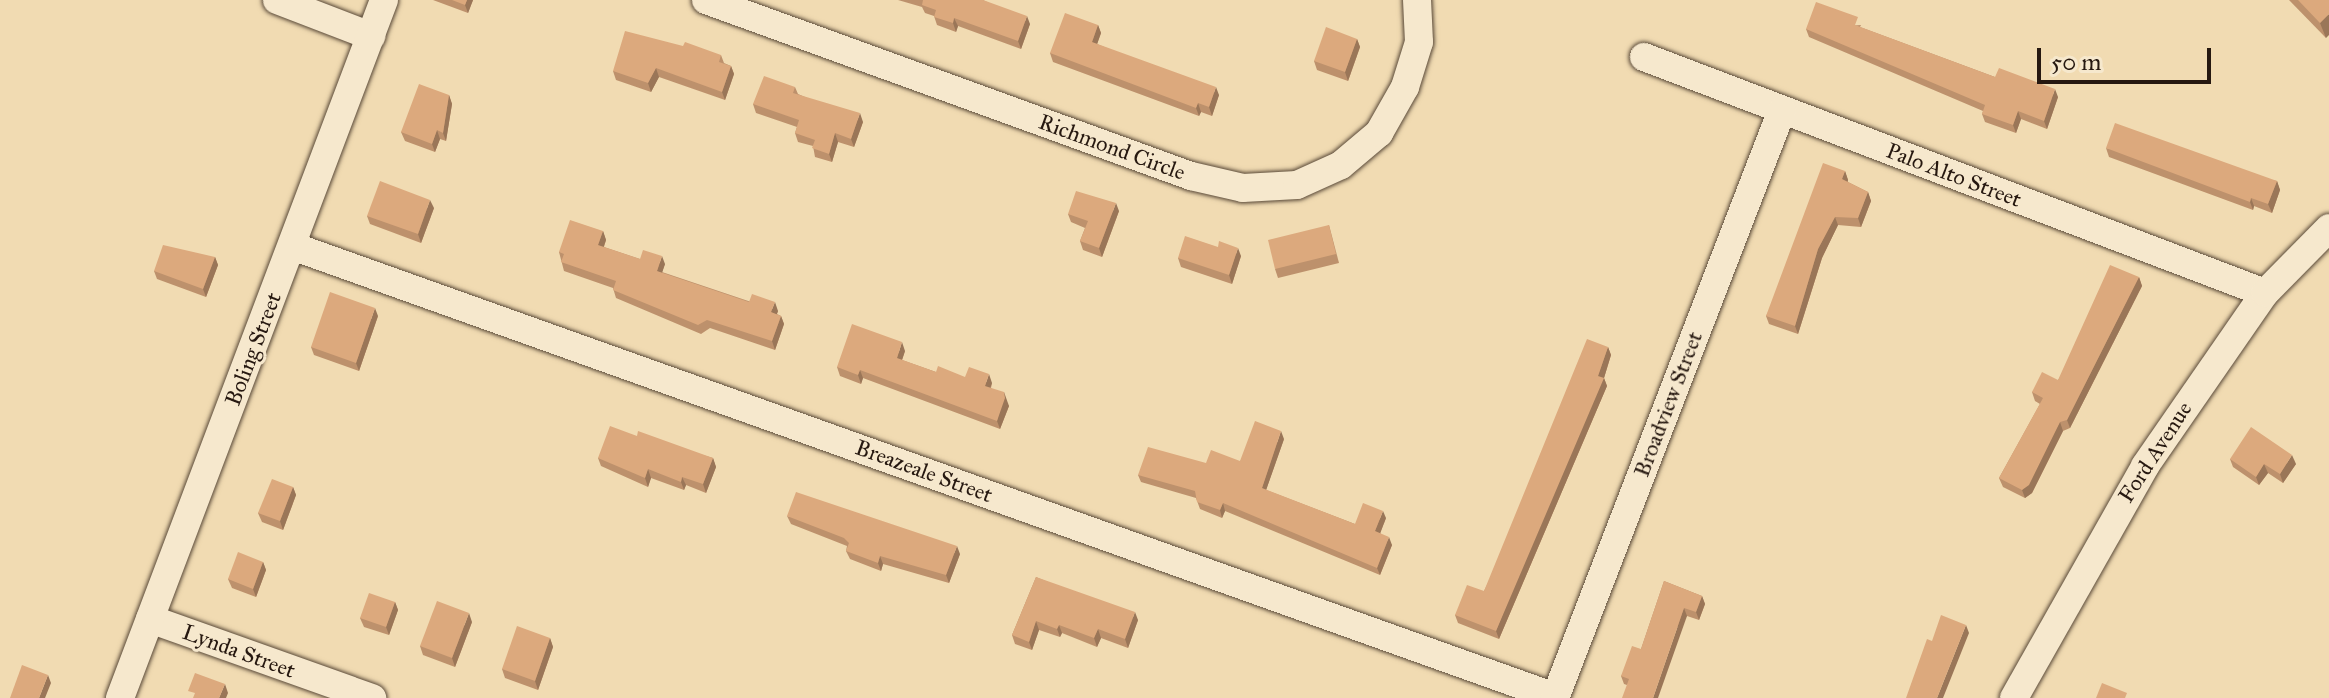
<!DOCTYPE html>
<html>
<head>
<meta charset="utf-8">
<style>
  body { margin:0 }
  #map { position:relative; width:2329px; height:698px; overflow:hidden; background:#f1dbb2; font-family:"IM FELL Great Primer",serif }
  div>[style] { position:absolute }
  .roads { filter:drop-shadow(0 0 2px #594938) drop-shadow(0 0 2px #594938) }
  .minor>* { height:28px; margin:-14px; padding:0 14px; transform-origin:14px; border-radius:14px; background:#f6e8cd }
  .wall>* { inset:0; background:#bd916c }
  .shaded-wall>* { inset:0; background:#9a7658 }
  .building>* { inset:0; background:#dca97d }
  span { translate:-50% -50%; white-space:nowrap; text-align:center; line-height:1.15; -webkit-text-stroke:6px #f6e8cd; paint-order:stroke }
  .street-label { font-size:22px; color:#261810 }
  .scale { position:absolute; left:2037px; top:48px; width:174px; height:36px; box-sizing:border-box; border:4px solid #261810; border-top:0; padding-left:10px; font-size:24px; line-height:28px; white-space:nowrap; color:#261810; -webkit-text-stroke:6px #f6e8cd; paint-order:stroke }
</style>
</head>
<body>
<div id="map">
  <div class="roads">
    <div class="minor">
      <i style="left:277px;top:0;width:101px;rotate:21deg"></i>
      <i style="left:706px;top:0;width:516px;rotate:19.95deg"></i>
      <i style="left:1191px;top:176px;width:53px;rotate:13deg"></i>
      <i style="left:1243px;top:188px;width:54px;rotate:-3.2deg"></i>
      <i style="left:1297px;top:185px;width:48px;rotate:-24.4deg"></i>
      <i style="left:1341px;top:165px;width:50px;rotate:-40.1deg"></i>
      <i style="left:1379px;top:133px;width:53px;rotate:-60.5deg"></i>
      <i style="left:1405px;top:87px;width:47px;rotate:-72.7deg"></i>
      <i style="left:1419px;top:42px;width:42px;rotate:-92.7deg"></i>
      <i style="left:1644px;top:57px;width:664px;rotate:20.81deg"></i>
      <i style="left:292px;top:246px;width:1341px;rotate:19.65deg"></i>
      <i style="left:150px;top:619px;width:236px;rotate:19.6deg"></i>
      <i style="left:120px;top:698px;width:746px;rotate:-69.28deg"></i>
      <i style="left:1555px;top:698px;width:630px;rotate:-68.89deg"></i>
      <i style="left:2014px;top:698px;width:266px;rotate:-60.5deg"></i>
      <i style="left:2145px;top:466px;width:211px;rotate:-55.3deg"></i>
      <i style="left:2265px;top:293px;width:91px;rotate:-45.4deg"></i>
    </div>
  </div>
  <div class="wall">
    <i style="clip-path:polygon(433px 0,473px 0,468px 13px)"></i>
    <i style="clip-path:polygon(898px 0,983px 0,1030px 24px,1021px 49px,958px 26px,956px 32px,937px 25px,934px 16px,925px 13px,922px 7px)"></i>
    <i style="clip-path:polygon(2289px 0,2329px 0,2326px 38px)"></i>
    <i style="clip-path:polygon(1098px 25px,1101px 33px,1097px 44px,1219px 95px,1212px 116px,1201px 112px,1199px 116px,1053px 62px,1050px 53px)"></i>
    <i style="clip-path:polygon(1861px 25px,1860px 27px,1995px 77px,2058px 97px,2047px 129px,2021px 119px,2016px 133px,1985px 122px,1982px 114px,1983px 111px,1809px 37px,1806px 29px)"></i>
    <i style="clip-path:polygon(1357px 39px,1360px 47px,1348px 81px,1317px 70px,1314px 61px)"></i>
    <i style="clip-path:polygon(721px 55px,724px 63px,731px 66px,734px 74px,725px 100px,659px 77px,651px 92px,616px 80px,613px 71px)"></i>
    <i style="clip-path:polygon(795px 87px,798px 94px,863px 122px,854px 147px,838px 142px,832px 162px,815px 157px,813px 146px,798px 142px,795px 133px,797px 127px,756px 113px,753px 104px)"></i>
    <i style="clip-path:polygon(449px 95px,452px 104px,446px 141px,440px 139px,435px 152px,405px 141px,401px 132px)"></i>
    <i style="clip-path:polygon(2106px 148px,2277px 181px,2280px 190px,2272px 213px,2254px 206px,2253px 210px,2109px 157px)"></i>
    <i style="clip-path:polygon(1845px 171px,1848px 180px,1848px 182px,1868px 192px,1871px 201px,1861px 227px,1838px 225px,1822px 258px,1798px 334px,1769px 324px,1766px 316px)"></i>
    <i style="clip-path:polygon(434px 208px,421px 243px,370px 224px,367px 216px)"></i>
    <i style="clip-path:polygon(1119px 211px,1102px 257px,1083px 250px,1080px 241px,1085px 228px,1071px 222px,1068px 214px)"></i>
    <i style="clip-path:polygon(1329px 225px,1339px 263px,1278px 278px,1275px 269px)"></i>
    <i style="clip-path:polygon(603px 231px,606px 240px,604px 247px,640px 259px,665px 264px,662px 272px,778px 311px,777px 314px,781px 316px,784px 324px,775px 350px,710px 328px,701px 334px,616px 298px,613px 288px,564px 271px,559px 252px)"></i>
    <i style="clip-path:polygon(1218px 247px,1241px 256px,1232px 284px,1181px 267px,1178px 258px)"></i>
    <i style="clip-path:polygon(215px 257px,218px 265px,206px 297px,157px 279px,154px 271px)"></i>
    <i style="clip-path:polygon(2139px 277px,2142px 286px,2070px 428px,2063px 431px,2032px 493px,2025px 498px,2003px 487px,1999px 478px,2040px 404px,2035px 401px,2032px 392px,2058px 380px)"></i>
    <i style="clip-path:polygon(378px 316px,359px 371px,314px 355px,311px 347px)"></i>
    <i style="clip-path:polygon(1608px 347px,1611px 355px,1604px 378px,1607px 386px,1499px 639px,1458px 623px,1455px 615px,1484px 591px)"></i>
    <i style="clip-path:polygon(905px 351px,902px 360px,936px 372px,992px 383px,991px 388px,1009px 406px,1000px 429px,863px 378px,861px 384px,840px 376px,837px 367px)"></i>
    <i style="clip-path:polygon(637px 436px,713px 458px,716px 467px,706px 493px,686px 485px,684px 490px,651px 478px,648px 487px,601px 466px,598px 458px)"></i>
    <i style="clip-path:polygon(1284px 439px,1266px 490px,1355px 524px,1386px 518px,1380px 533px,1392px 545px,1380px 575px,1225px 511px,1222px 518px,1200px 509px,1196px 498px,1141px 482px,1138px 475px,1206px 463px,1240px 461px)"></i>
    <i style="clip-path:polygon(2230px 459px,2296px 464px,2283px 483px,2268px 473px,2259px 485px,2233px 467px)"></i>
    <i style="clip-path:polygon(293px 487px,296px 495px,283px 530px,262px 522px,258px 513px)"></i>
    <i style="clip-path:polygon(787px 516px,960px 554px,949px 583px,883px 564px,881px 571px,850px 559px,846px 551px,847px 546px,791px 524px)"></i>
    <i style="clip-path:polygon(263px 562px,266px 570px,256px 597px,232px 588px,228px 579px)"></i>
    <i style="clip-path:polygon(1036px 577px,1138px 620px,1128px 648px,1101px 638px,1097px 647px,1062px 633px,1060px 637px,1039px 630px,1032px 650px,1015px 644px,1012px 635px)"></i>
    <i style="clip-path:polygon(1664px 581px,1702px 596px,1705px 604px,1699px 620px,1687px 616px,1627px 685px,1624px 684px,1621px 676px,1641px 649px)"></i>
    <i style="clip-path:polygon(395px 602px,398px 610px,389px 635px,364px 627px,360px 618px)"></i>
    <i style="clip-path:polygon(472px 622px,455px 667px,423px 655px,420px 646px)"></i>
    <i style="clip-path:polygon(550px 638px,553px 647px,538px 690px,505px 678px,502px 669px)"></i>
  </div>
  <div class="shaded-wall">
    <i style="clip-path:polygon(467px 0,473px 0,468px 13px,465px 5px)"></i>
    <i style="clip-path:polygon(2329px 14px,2329px 35px,2326px 38px,2320px 23px)"></i>
    <i style="clip-path:polygon(1027px 16px,1030px 24px,1021px 49px,1018px 41px)"></i>
    <i style="clip-path:polygon(954px 18px,958px 26px,956px 32px,953px 23px)"></i>
    <i style="clip-path:polygon(1098px 25px,1101px 33px,1095px 50px,1092px 42px)"></i>
    <i style="clip-path:polygon(1357px 39px,1360px 47px,1348px 81px,1345px 72px)"></i>
    <i style="clip-path:polygon(731px 66px,734px 74px,725px 100px,722px 92px)"></i>
    <i style="clip-path:polygon(656px 68px,659px 77px,651px 92px,648px 83px)"></i>
    <i style="clip-path:polygon(1216px 87px,1219px 95px,1212px 116px,1209px 107px)"></i>
    <i style="clip-path:polygon(2055px 89px,2058px 97px,2047px 129px,2044px 121px)"></i>
    <i style="clip-path:polygon(449px 95px,452px 104px,446px 141px,443px 133px)"></i>
    <i style="clip-path:polygon(1198px 103px,1201px 112px,1199px 116px,1196px 108px)"></i>
    <i style="clip-path:polygon(2018px 111px,2021px 119px,2016px 133px,2013px 125px)"></i>
    <i style="clip-path:polygon(860px 113px,863px 122px,854px 147px,851px 139px)"></i>
    <i style="clip-path:polygon(437px 130px,440px 139px,435px 152px,432px 144px)"></i>
    <i style="clip-path:polygon(835px 133px,838px 142px,832px 162px,829px 154px)"></i>
    <i style="clip-path:polygon(1845px 171px,1848px 180px,1845px 187px,1842px 179px)"></i>
    <i style="clip-path:polygon(2277px 181px,2280px 190px,2272px 213px,2268px 204px)"></i>
    <i style="clip-path:polygon(1868px 192px,1871px 201px,1861px 227px,1858px 218px)"></i>
    <i style="clip-path:polygon(2251px 198px,2254px 206px,2253px 210px,2250px 202px)"></i>
    <i style="clip-path:polygon(430px 200px,434px 208px,421px 243px,418px 234px)"></i>
    <i style="clip-path:polygon(1116px 203px,1119px 211px,1102px 257px,1099px 248px)"></i>
    <i style="clip-path:polygon(1835px 217px,1838px 225px,1822px 258px,1798px 334px,1795px 326px,1818px 249px)"></i>
    <i style="clip-path:polygon(603px 231px,606px 240px,601px 254px,598px 245px)"></i>
    <i style="clip-path:polygon(1238px 248px,1241px 256px,1232px 284px,1229px 275px)"></i>
    <i style="clip-path:polygon(662px 256px,665px 264px,660px 279px,657px 271px)"></i>
    <i style="clip-path:polygon(215px 257px,218px 265px,206px 297px,203px 289px)"></i>
    <i style="clip-path:polygon(2139px 277px,2142px 286px,2070px 428px,2067px 420px)"></i>
    <i style="clip-path:polygon(775px 302px,778px 311px,774px 321px,771px 312px)"></i>
    <i style="clip-path:polygon(375px 308px,378px 316px,359px 371px,356px 363px)"></i>
    <i style="clip-path:polygon(781px 316px,784px 324px,775px 350px,772px 341px)"></i>
    <i style="clip-path:polygon(902px 342px,905px 351px,900px 366px,897px 358px)"></i>
    <i style="clip-path:polygon(1608px 347px,1611px 355px,1604px 378px,1607px 386px,1499px 639px,1496px 631px,1598px 376px)"></i>
    <i style="clip-path:polygon(860px 370px,863px 378px,861px 384px,858px 375px)"></i>
    <i style="clip-path:polygon(989px 374px,992px 383px,988px 394px,985px 386px)"></i>
    <i style="clip-path:polygon(1004px 392px,1009px 406px,1000px 429px,997px 421px)"></i>
    <i style="clip-path:polygon(2060px 422px,2063px 431px,2032px 493px,2025px 498px,2022px 490px)"></i>
    <i style="clip-path:polygon(1281px 431px,1284px 439px,1264px 496px,1262px 488px)"></i>
    <i style="clip-path:polygon(2292px 455px,2296px 464px,2283px 483px,2280px 474px)"></i>
    <i style="clip-path:polygon(713px 458px,716px 467px,706px 493px,703px 484px)"></i>
    <i style="clip-path:polygon(2264px 464px,2268px 473px,2259px 485px,2256px 477px)"></i>
    <i style="clip-path:polygon(648px 469px,651px 478px,648px 487px,645px 478px)"></i>
    <i style="clip-path:polygon(682px 477px,686px 485px,684px 490px,681px 482px)"></i>
    <i style="clip-path:polygon(293px 487px,296px 495px,283px 530px,280px 521px)"></i>
    <i style="clip-path:polygon(1223px 503px,1225px 511px,1222px 518px,1220px 510px)"></i>
    <i style="clip-path:polygon(1383px 511px,1386px 518px,1378px 539px,1375px 531px)"></i>
    <i style="clip-path:polygon(1389px 537px,1392px 545px,1380px 575px,1377px 568px)"></i>
    <i style="clip-path:polygon(957px 546px,960px 554px,949px 583px,946px 575px)"></i>
    <i style="clip-path:polygon(880px 556px,883px 564px,881px 571px,878px 563px)"></i>
    <i style="clip-path:polygon(263px 562px,266px 570px,256px 597px,253px 589px)"></i>
    <i style="clip-path:polygon(1702px 596px,1705px 604px,1699px 620px,1696px 612px)"></i>
    <i style="clip-path:polygon(395px 602px,398px 610px,389px 635px,386px 627px)"></i>
    <i style="clip-path:polygon(1684px 608px,1687px 616px,1658px 698px,1653px 698px)"></i>
    <i style="clip-path:polygon(1135px 612px,1138px 620px,1128px 648px,1125px 639px)"></i>
    <i style="clip-path:polygon(469px 613px,472px 622px,455px 667px,452px 658px)"></i>
    <i style="clip-path:polygon(1036px 621px,1039px 630px,1032px 650px,1029px 642px)"></i>
    <i style="clip-path:polygon(1059px 625px,1062px 633px,1060px 637px,1057px 629px)"></i>
    <i style="clip-path:polygon(1966px 625px,1969px 633px,1943px 698px,1937px 698px)"></i>
    <i style="clip-path:polygon(1098px 629px,1101px 638px,1097px 647px,1094px 638px)"></i>
    <i style="clip-path:polygon(550px 638px,553px 647px,538px 690px,535px 681px)"></i>
    <i style="clip-path:polygon(48px 675px,51px 683px,45px 698px,39px 698px)"></i>
    <i style="clip-path:polygon(225px 684px,228px 693px,226px 698px,219px 698px)"></i>
  </div>
  <div class="building">
    <i style="clip-path:polygon(452px 0,467px 0,465px 5px)"></i>
    <i style="clip-path:polygon(923px 0,983px 0,1027px 16px,1018px 41px,954px 18px,953px 23px,934px 17px,936px 10px,922px 5px)"></i>
    <i style="clip-path:polygon(2298px 0,2329px 0,2329px 14px,2320px 23px)"></i>
    <i style="clip-path:polygon(1816px 2px,1858px 17px,1855px 25px,1995px 77px,1999px 68px,2055px 89px,2044px 121px,2018px 111px,2013px 125px,1982px 114px,1985px 105px,1806px 29px)"></i>
    <i style="clip-path:polygon(1065px 13px,1098px 25px,1092px 42px,1216px 87px,1209px 107px,1198px 103px,1196px 108px,1050px 53px)"></i>
    <i style="clip-path:polygon(1326px 27px,1357px 39px,1345px 72px,1314px 61px)"></i>
    <i style="clip-path:polygon(625px 31px,683px 46px,685px 42px,721px 55px,719px 62px,731px 66px,722px 92px,656px 68px,648px 83px,613px 71px)"></i>
    <i style="clip-path:polygon(764px 76px,795px 87px,793px 93px,860px 113px,851px 139px,835px 133px,829px 154px,812px 148px,815px 140px,795px 133px,799px 120px,753px 104px)"></i>
    <i style="clip-path:polygon(419px 84px,449px 95px,443px 133px,437px 130px,432px 144px,401px 132px)"></i>
    <i style="clip-path:polygon(2115px 123px,2277px 181px,2268px 204px,2251px 198px,2250px 202px,2106px 148px)"></i>
    <i style="clip-path:polygon(1823px 163px,1845px 171px,1842px 179px,1868px 192px,1858px 218px,1835px 217px,1818px 249px,1795px 326px,1766px 316px)"></i>
    <i style="clip-path:polygon(380px 181px,430px 200px,418px 234px,367px 216px)"></i>
    <i style="clip-path:polygon(1076px 191px,1116px 203px,1099px 248px,1080px 241px,1088px 221px,1068px 214px)"></i>
    <i style="clip-path:polygon(570px 220px,603px 231px,598px 245px,640px 259px,643px 250px,662px 256px,657px 271px,749px 302px,752px 294px,775px 302px,771px 312px,781px 316px,772px 341px,707px 320px,698px 325px,613px 290px,616px 281px,561px 262px,564px 254px,559px 252px)"></i>
    <i style="clip-path:polygon(1329px 225px,1336px 254px,1275px 269px,1268px 240px)"></i>
    <i style="clip-path:polygon(1185px 236px,1218px 247px,1219px 241px,1238px 248px,1229px 275px,1178px 258px)"></i>
    <i style="clip-path:polygon(163px 245px,215px 257px,203px 289px,154px 271px)"></i>
    <i style="clip-path:polygon(2110px 265px,2139px 277px,2067px 420px,2060px 422px,2029px 485px,2022px 490px,1999px 478px,2043px 398px,2032px 392px,2042px 372px,2058px 380px)"></i>
    <i style="clip-path:polygon(330px 292px,375px 308px,356px 363px,311px 347px)"></i>
    <i style="clip-path:polygon(852px 324px,902px 342px,897px 358px,936px 372px,938px 366px,965px 377px,969px 367px,989px 374px,985px 386px,1004px 392px,1005px 398px,997px 421px,860px 370px,858px 375px,837px 367px)"></i>
    <i style="clip-path:polygon(1587px 339px,1608px 347px,1598px 376px,1604px 378px,1496px 631px,1455px 615px,1467px 585px,1484px 591px)"></i>
    <i style="clip-path:polygon(1255px 421px,1281px 431px,1262px 488px,1355px 524px,1363px 503px,1383px 511px,1375px 531px,1389px 537px,1377px 568px,1223px 503px,1220px 510px,1197px 502px,1195px 491px,1138px 475px,1148px 447px,1206px 463px,1211px 450px,1240px 461px)"></i>
    <i style="clip-path:polygon(610px 426px,637px 436px,638px 431px,713px 458px,703px 484px,682px 477px,681px 482px,648px 469px,645px 478px,598px 458px)"></i>
    <i style="clip-path:polygon(2251px 427px,2292px 455px,2280px 474px,2264px 464px,2256px 477px,2230px 459px)"></i>
    <i style="clip-path:polygon(272px 479px,293px 487px,280px 521px,258px 513px)"></i>
    <i style="clip-path:polygon(796px 492px,957px 546px,946px 575px,880px 556px,878px 563px,846px 551px,849px 543px,844px 538px,787px 516px)"></i>
    <i style="clip-path:polygon(238px 552px,263px 562px,253px 589px,228px 579px)"></i>
    <i style="clip-path:polygon(1036px 577px,1135px 612px,1125px 639px,1098px 629px,1094px 638px,1059px 625px,1057px 629px,1036px 621px,1029px 642px,1012px 635px)"></i>
    <i style="clip-path:polygon(1664px 581px,1702px 596px,1696px 612px,1684px 608px,1653px 698px,1622px 698px,1629px 679px,1621px 676px,1632px 646px,1641px 649px)"></i>
    <i style="clip-path:polygon(369px 593px,395px 602px,386px 627px,360px 618px)"></i>
    <i style="clip-path:polygon(437px 601px,469px 613px,452px 658px,420px 646px)"></i>
    <i style="clip-path:polygon(1941px 615px,1966px 625px,1937px 698px,1906px 698px,1927px 639px,1932px 641px)"></i>
    <i style="clip-path:polygon(517px 626px,550px 638px,535px 681px,502px 669px)"></i>
    <i style="clip-path:polygon(22px 665px,48px 675px,39px 698px,10px 698px)"></i>
    <i style="clip-path:polygon(195px 673px,225px 684px,219px 698px,193px 698px,195px 693px,188px 691px)"></i>
    <i style="clip-path:polygon(2102px 683px,2127px 693px,2125px 698px,2096px 698px)"></i>
  </div>
  <div class="street-label">
    <span style="left:1112px;top:147px;rotate:20deg">Richmond Circle</span>
    <span style="left:1954px;top:175px;rotate:21deg">Palo Alto Street</span>
    <span style="left:253px;top:349px;rotate:-69deg">Boling Street</span>
    <span style="left:1668px;top:404px;rotate:-69deg">Broadview Street</span>
    <span style="left:2155px;top:452px;rotate:-57deg">Ford Avenue</span>
    <span style="left:924px;top:471px;rotate:20deg">Breazeale Street</span>
    <span style="left:239px;top:651px;rotate:20deg">Lynda Street</span>
  </div>
  <div class="scale">50 m</div>
</div>
</body>
</html>
